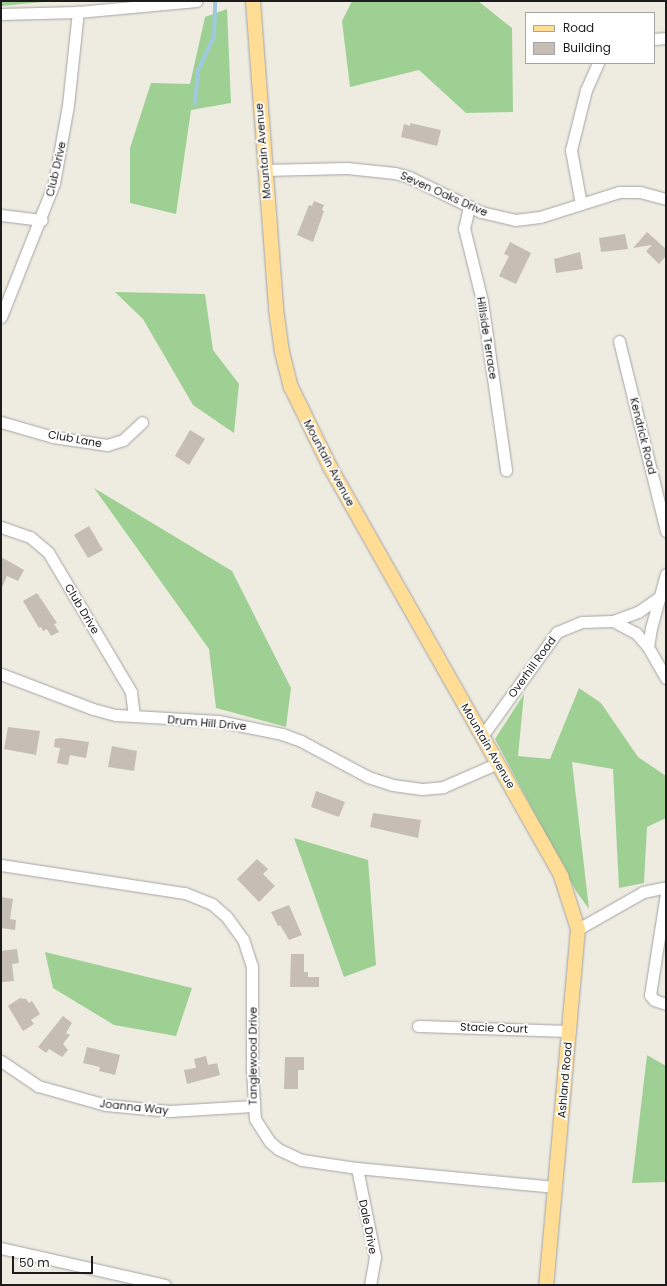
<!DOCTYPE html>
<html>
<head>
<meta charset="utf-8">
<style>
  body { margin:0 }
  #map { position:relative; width:667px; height:1286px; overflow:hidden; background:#eeebe1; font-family:Poppins,sans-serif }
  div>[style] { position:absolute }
  .forest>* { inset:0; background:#9ed093 }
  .stream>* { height:3.5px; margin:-1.75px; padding:0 1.75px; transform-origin:1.75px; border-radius:1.75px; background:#9ec9df }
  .building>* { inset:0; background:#c6beb4 }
  .roads { filter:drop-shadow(0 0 1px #a3a3a3) drop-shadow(0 0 1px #a3a3a3) }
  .minor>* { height:11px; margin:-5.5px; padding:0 5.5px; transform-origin:5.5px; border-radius:5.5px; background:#fff }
  .major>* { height:14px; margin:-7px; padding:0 7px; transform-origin:7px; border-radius:7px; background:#ffdd95 }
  span { translate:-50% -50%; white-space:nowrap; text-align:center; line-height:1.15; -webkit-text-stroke:3.5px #fff; paint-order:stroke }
  .street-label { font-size:11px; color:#1c1c1c }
  .frame { position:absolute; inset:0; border:2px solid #1c1c1c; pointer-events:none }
  .legend { position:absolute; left:525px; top:12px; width:130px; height:52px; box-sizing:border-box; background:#fff; border:1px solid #a4a4a4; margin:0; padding:5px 7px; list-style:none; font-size:12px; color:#1c1c1c }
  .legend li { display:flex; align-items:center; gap:8px; height:20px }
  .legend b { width:20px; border:1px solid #a4a4a4 }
  .scale { position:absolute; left:12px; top:1256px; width:81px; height:18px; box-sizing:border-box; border:2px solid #1c1c1c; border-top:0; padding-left:5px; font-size:12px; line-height:14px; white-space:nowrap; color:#1c1c1c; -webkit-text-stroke:3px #fff; paint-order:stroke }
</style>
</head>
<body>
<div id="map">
  <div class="forest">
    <i style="clip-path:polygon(1px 1px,54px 1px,1px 6px)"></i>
    <i style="clip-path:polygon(352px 1px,478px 1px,512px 28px,513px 112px,466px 113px,419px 70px,350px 87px,342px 21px)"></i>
    <i style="clip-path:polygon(227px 9px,231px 103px,191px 110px,176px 214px,130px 203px,130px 148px,151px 83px,190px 84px,205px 17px)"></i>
    <i style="clip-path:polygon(115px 292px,205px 294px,213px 350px,239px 384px,234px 433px,193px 405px,143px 319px)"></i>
    <i style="clip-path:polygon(94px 488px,232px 571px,291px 688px,286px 727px,216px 708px,209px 649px)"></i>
    <i style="clip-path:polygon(579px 688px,601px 703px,638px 757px,666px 776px,666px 818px,647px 827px,644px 883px,619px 888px,613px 769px,572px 762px,589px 909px,576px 891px,495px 739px,524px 694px,518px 756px,550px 759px)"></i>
    <i style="clip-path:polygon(294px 838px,368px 860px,376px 965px,344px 977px)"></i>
    <i style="clip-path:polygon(45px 952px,192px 988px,176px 1036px,114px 1025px,53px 988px)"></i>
    <i style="clip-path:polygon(647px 1055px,666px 1066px,666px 1182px,632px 1183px)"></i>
  </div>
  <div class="stream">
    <i style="left:195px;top:104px;width:33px;rotate:-85deg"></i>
    <i style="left:198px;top:71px;width:38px;rotate:-65deg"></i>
    <i style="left:214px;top:36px;width:35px;rotate:-88deg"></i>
  </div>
  <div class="building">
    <i style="clip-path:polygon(410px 123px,441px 130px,437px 146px,401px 137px,404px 124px,410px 126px)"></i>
    <i style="clip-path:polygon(314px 201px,324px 205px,322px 210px,324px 211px,313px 242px,297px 235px,309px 205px,312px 206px)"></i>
    <i style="clip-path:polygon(647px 232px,666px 249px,666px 256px,659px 264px,646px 251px,652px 245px,633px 248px)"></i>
    <i style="clip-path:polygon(625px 234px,628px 249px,601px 252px,599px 238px)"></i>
    <i style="clip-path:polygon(510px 242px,531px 253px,516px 284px,499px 276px,509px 256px,504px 254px)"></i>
    <i style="clip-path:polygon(580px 252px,583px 269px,556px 273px,554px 259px)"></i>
    <i style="clip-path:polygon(190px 430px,205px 439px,189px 465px,175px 456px)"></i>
    <i style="clip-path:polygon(89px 526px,103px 550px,88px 558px,74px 535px)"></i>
    <i style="clip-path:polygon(1px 557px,24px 570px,18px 581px,7px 576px,1px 590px)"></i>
    <i style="clip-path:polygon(37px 593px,57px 623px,54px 624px,59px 632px,51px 636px,47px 629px,43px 631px,41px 627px,39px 628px,23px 601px)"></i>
    <i style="clip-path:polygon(8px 727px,40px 731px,36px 755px,4px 749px)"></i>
    <i style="clip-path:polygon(61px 738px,89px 742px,86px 758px,70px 755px,68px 765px,57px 763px,60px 748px,54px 747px,55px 739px)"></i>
    <i style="clip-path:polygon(112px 746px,137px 751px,134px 771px,108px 767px)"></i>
    <i style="clip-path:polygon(316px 791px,345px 802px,339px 817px,311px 807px)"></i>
    <i style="clip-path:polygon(373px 813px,421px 820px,418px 838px,370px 827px)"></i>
    <i style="clip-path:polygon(257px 859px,268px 869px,263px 874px,275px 886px,259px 902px,237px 879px)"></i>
    <i style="clip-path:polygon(1px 897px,13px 899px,10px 919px,16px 920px,15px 930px,1px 928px)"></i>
    <i style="clip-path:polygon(289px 905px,302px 935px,289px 940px,280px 925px,278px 926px,271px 912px)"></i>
    <i style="clip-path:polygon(17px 949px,19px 963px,12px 964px,14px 981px,2px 982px,1px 951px)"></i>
    <i style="clip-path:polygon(291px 954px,304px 954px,304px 972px,308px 972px,308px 977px,319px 977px,319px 987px,290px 987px)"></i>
    <i style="clip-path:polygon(20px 998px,26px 999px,29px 1003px,32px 1001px,40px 1014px,31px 1020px,34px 1024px,23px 1031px,8px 1006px)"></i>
    <i style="clip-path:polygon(63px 1016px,72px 1023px,66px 1033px,70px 1035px,63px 1044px,68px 1050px,62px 1057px,49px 1049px,46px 1053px,38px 1047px)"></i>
    <i style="clip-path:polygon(87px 1047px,120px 1055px,115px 1075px,99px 1071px,100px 1067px,83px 1063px)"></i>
    <i style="clip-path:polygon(206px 1056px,208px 1065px,217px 1063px,220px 1075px,187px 1084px,184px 1070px,196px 1068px,194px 1059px)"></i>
    <i style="clip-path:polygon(285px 1057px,304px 1057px,304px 1070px,298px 1070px,298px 1089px,284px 1089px)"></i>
  </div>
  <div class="roads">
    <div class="minor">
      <i style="left:1px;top:14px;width:77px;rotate:-1.5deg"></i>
      <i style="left:78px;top:12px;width:119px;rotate:-5.3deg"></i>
      <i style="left:654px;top:39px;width:12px;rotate:-5deg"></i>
      <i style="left:264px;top:170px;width:83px;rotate:-1.4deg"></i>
      <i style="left:347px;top:168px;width:48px;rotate:5.9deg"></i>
      <i style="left:395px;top:173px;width:15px;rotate:16deg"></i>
      <i style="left:409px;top:177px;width:80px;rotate:25.9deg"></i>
      <i style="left:481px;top:212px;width:35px;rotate:13deg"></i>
      <i style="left:515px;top:220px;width:25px;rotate:-7deg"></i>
      <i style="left:540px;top:217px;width:83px;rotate:-17.6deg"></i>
      <i style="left:619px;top:192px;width:21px"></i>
      <i style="left:640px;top:192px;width:27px;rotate:15deg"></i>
      <i style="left:581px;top:204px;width:55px;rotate:-100.5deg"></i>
      <i style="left:571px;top:150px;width:62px;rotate:-76deg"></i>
      <i style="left:586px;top:90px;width:30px;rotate:-66deg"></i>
      <i style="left:469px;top:207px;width:22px;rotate:103deg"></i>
      <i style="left:464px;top:228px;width:75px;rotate:76.1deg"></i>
      <i style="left:482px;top:301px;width:171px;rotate:81.9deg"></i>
      <i style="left:1px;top:215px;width:41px;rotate:7deg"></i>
      <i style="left:1px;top:317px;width:144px;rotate:-68.4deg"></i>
      <i style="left:54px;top:183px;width:79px;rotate:-79.8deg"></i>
      <i style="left:68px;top:105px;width:94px;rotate:-83.9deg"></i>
      <i style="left:619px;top:341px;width:196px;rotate:76.1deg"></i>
      <i style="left:1px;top:422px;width:54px;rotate:16.1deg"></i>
      <i style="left:53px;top:437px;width:55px;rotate:8.4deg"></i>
      <i style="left:107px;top:445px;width:17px;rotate:-17deg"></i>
      <i style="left:123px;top:440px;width:26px;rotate:-43deg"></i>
      <i style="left:1px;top:527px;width:31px;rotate:19deg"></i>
      <i style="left:30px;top:537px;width:23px;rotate:40deg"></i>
      <i style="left:48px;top:552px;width:163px;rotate:59.3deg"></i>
      <i style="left:131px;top:692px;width:23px;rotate:83deg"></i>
      <i style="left:613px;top:621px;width:27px;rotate:-20deg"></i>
      <i style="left:638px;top:612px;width:24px;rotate:-35deg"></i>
      <i style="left:648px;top:647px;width:19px;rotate:-81deg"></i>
      <i style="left:651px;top:628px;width:56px;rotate:-74.5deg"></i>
      <i style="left:1px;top:674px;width:98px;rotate:20.8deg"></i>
      <i style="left:93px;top:709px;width:24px;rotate:15deg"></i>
      <i style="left:116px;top:715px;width:102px;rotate:3.4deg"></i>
      <i style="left:218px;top:721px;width:65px;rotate:11.5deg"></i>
      <i style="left:282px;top:734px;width:20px;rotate:20deg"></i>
      <i style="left:301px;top:741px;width:76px;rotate:28.2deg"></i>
      <i style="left:368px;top:777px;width:26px;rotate:18deg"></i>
      <i style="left:393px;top:785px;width:29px;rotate:8deg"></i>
      <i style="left:422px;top:789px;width:21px;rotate:-5deg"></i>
      <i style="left:443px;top:787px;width:60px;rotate:-23.6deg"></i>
      <i style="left:482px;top:736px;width:128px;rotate:-54.2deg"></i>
      <i style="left:557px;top:632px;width:27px;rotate:-22deg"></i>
      <i style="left:582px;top:622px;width:31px;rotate:-2deg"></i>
      <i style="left:613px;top:621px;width:26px;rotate:28deg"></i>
      <i style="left:636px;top:633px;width:18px;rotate:49deg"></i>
      <i style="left:648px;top:647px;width:36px;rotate:60deg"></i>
      <i style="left:1px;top:865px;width:186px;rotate:8.7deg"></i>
      <i style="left:185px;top:893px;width:29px;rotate:22deg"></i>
      <i style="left:212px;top:904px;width:18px;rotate:41deg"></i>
      <i style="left:226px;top:916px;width:29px;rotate:54deg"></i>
      <i style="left:243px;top:939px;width:28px;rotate:72deg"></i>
      <i style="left:252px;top:966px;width:103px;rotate:90deg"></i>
      <i style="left:252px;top:1069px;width:50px;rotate:86.6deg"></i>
      <i style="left:255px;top:1119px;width:27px;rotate:57deg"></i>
      <i style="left:270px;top:1142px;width:11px;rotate:41deg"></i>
      <i style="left:278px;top:1149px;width:26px;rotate:25deg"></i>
      <i style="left:302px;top:1160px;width:56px;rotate:8.3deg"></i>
      <i style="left:357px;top:1168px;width:199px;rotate:5.5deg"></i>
      <i style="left:666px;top:893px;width:103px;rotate:98.9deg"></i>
      <i style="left:650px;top:995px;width:6px;rotate:51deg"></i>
      <i style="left:654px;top:1000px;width:13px;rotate:18deg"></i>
      <i style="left:578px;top:929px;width:75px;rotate:-29.6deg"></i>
      <i style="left:643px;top:892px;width:24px;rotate:-12deg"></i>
      <i style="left:418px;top:1026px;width:152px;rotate:1.9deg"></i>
      <i style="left:1px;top:1061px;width:45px;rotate:34deg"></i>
      <i style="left:38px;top:1086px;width:71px;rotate:15.6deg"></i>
      <i style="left:106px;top:1105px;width:64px;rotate:5.4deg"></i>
      <i style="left:170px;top:1111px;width:83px;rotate:-3.4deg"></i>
      <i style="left:357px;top:1168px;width:91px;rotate:78.6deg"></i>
      <i style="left:375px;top:1257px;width:28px;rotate:100deg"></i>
      <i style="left:1px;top:1248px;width:168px;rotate:12.7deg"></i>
    </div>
    <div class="major">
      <i style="left:253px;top:1px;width:309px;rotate:85.7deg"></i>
      <i style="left:276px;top:309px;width:43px;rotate:82.1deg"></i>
      <i style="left:282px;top:352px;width:36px;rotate:76deg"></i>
      <i style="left:291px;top:387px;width:89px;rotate:64deg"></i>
      <i style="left:330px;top:467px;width:470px;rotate:60.5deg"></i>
      <i style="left:561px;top:876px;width:56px;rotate:72.2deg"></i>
      <i style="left:578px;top:929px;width:357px;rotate:95.1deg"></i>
    </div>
  </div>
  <div class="street-label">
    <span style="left:263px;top:151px;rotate:-95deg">Mountain Avenue</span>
    <span style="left:56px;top:169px;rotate:-77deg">Club Drive</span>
    <span style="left:444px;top:194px;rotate:24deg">Seven Oaks Drive</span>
    <span style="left:487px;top:338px;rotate:81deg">Hillside Terrace</span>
    <span style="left:643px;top:436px;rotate:76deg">Kendrick Road</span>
    <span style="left:75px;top:439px;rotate:10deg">Club Lane</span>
    <span style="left:329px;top:463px;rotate:62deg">Mountain Avenue</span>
    <span style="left:82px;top:609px;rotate:59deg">Club Drive</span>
    <span style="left:532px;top:667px;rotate:-54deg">Overhill Road</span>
    <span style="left:207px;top:723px;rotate:5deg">Drum Hill Drive</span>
    <span style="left:488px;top:746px;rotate:60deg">Mountain Avenue</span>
    <span style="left:494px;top:1028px;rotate:2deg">Stacie Court</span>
    <span style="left:253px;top:1056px;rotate:-90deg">Tanglewood Drive</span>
    <span style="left:565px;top:1080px;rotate:-85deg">Ashland Road</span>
    <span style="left:134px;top:1107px;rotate:6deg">Joanna Way</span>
    <span style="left:368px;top:1227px;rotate:79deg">Dale Drive</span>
  </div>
  <div class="frame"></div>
  <ul class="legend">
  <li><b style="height:5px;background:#ffdd95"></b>Road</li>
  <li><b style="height:11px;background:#c6beb4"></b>Building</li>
  </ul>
  <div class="scale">50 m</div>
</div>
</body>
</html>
